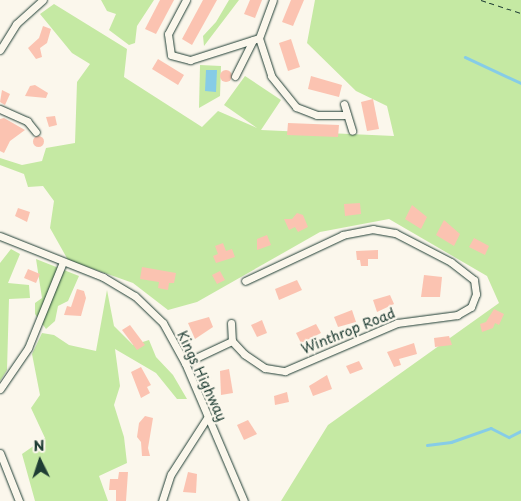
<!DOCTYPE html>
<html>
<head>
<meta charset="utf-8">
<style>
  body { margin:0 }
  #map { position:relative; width:521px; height:501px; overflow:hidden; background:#fbf7ec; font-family:"Playpen Sans",sans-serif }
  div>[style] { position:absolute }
  .green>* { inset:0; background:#c5e9a3 }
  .water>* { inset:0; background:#86cce7 }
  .stream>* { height:2.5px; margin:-1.25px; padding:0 1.25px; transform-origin:1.25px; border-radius:1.25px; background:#86cce7 }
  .building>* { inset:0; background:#fbc3b1 }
  .round { border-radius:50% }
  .path>* { height:1px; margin-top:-0.5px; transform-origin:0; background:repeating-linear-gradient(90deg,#1f3d34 0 5px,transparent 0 9px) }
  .roads { filter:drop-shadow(0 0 1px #1f3d34) drop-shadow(0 0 1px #1f3d34) }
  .minor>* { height:7px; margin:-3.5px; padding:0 3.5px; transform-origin:3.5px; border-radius:3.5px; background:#fbf7ec }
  span { translate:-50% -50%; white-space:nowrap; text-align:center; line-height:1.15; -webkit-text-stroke:4.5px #fbf7ec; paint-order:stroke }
  .street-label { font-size:14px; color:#1f3d34 }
  .north { position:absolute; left:15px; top:436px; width:50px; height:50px; -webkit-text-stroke:4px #fbf7ec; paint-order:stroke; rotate:356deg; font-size:14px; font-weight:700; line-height:20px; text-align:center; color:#1f3d34 }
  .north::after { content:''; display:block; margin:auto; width:18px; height:22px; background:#1f3d34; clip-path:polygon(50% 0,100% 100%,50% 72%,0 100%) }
</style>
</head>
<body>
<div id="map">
  <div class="green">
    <i style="clip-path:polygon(101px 0,154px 0,137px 26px,135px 43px,129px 45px,109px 30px,116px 14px,107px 11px)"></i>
    <i style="clip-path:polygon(229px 0,239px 0,204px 46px,203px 36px,216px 22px)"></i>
    <i style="clip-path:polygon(315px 0,521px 0,521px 501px,281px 501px,328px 425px,499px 303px,487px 276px,389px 219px,320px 232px,197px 302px,168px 310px,133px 283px,68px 260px,50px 228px,54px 201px,43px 186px,28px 187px,24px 174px,0 165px,0 158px,22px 165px,42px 161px,46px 148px,75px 143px,77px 82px,90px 64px,72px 53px,40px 14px,54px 4px,127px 49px,124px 77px,202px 127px,218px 111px,257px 128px,224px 105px,245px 76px,281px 100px,261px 130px,394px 136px,387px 106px,356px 91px,307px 43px)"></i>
    <i style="clip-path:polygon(200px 65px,221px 66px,220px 96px,199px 108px)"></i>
    <i style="clip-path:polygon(11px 249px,20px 254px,8px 283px,29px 285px,30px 298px,9px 299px,7px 370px,0 381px,0 263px)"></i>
    <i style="clip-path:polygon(36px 259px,79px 276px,68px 301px,58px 306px,55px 321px,46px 329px,35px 314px,35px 303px,42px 298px)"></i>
    <i style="clip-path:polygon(107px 290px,114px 326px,133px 345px,149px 340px,156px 357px,173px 375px,187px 399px,177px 399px,156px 373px,115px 349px,120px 386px,114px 405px,124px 437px,127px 463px,99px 476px,108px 501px,35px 501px,22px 454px,45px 438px,31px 408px,40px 395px,32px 354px,42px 333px,54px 335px,69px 345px,96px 351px)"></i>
  </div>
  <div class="water">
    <i style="clip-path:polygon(206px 70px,217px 70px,216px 92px,205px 91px)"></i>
  </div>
  <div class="stream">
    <i style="left:465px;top:57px;width:62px;rotate:24.9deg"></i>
    <i style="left:427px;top:445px;width:24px;rotate:-7deg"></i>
    <i style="left:451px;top:442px;width:42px;rotate:-19.3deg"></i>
    <i style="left:491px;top:428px;width:20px;rotate:27deg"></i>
    <i style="left:509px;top:437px;width:13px;rotate:-27deg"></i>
  </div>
  <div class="building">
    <i style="clip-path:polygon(160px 0,174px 0,156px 34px,145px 29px)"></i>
    <i style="clip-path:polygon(203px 0,217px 0,192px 45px,182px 39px)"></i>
    <i style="clip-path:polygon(250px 0,262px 0,255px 18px,244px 14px)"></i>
    <i style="clip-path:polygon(291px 0,304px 0,293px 26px,282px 22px)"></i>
    <i style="clip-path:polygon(43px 26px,51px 29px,47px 43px,40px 48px,42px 57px,36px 59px,28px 48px,39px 38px)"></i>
    <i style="clip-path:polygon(291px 39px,300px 67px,288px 71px,279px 43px)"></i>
    <i style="clip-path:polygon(158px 59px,184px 75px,178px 85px,152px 69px)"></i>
    <i class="round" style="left:220px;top:70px;width:12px;height:12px"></i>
    <i style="clip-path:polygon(311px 76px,342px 85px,339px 97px,308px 89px)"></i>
    <i style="clip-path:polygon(35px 85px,48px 93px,46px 98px,25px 96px,30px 86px)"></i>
    <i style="clip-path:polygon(2px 90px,10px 94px,5px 105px,0 102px)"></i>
    <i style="clip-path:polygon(373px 99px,379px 129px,367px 131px,361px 102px)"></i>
    <i style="clip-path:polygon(55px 116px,57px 125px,49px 127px,46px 117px)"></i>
    <i style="clip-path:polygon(4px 118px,25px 130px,10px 141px,4px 153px,0 151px,0 119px)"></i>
    <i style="clip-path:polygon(288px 123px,339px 125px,338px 137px,287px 135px)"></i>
    <i class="round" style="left:32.5px;top:135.5px;width:11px;height:11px"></i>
    <i style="clip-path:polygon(360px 203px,361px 214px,345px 216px,344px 204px)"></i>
    <i style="clip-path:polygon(412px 205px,427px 217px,421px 229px,405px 219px)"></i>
    <i style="clip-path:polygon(18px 208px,30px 212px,27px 222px,15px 216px)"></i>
    <i style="clip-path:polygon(297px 213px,303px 215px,308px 227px,298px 232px,295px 227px,289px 230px,284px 219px,292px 219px)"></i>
    <i style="clip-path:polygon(444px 220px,460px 234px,454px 246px,436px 235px)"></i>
    <i style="clip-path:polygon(267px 235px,271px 245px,257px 250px,257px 239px)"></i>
    <i style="clip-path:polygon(474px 238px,489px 246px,485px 255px,469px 247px)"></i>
    <i style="clip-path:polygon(223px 243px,226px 251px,232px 249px,235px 257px,216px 263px,213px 256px,218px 254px,215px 246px)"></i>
    <i style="clip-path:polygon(378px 250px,378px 259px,368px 259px,368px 266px,361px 266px,360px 260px,357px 260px,356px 251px)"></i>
    <i style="clip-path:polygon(142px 267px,176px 273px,174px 283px,169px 283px,168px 290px,158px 288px,159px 282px,140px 279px)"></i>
    <i style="clip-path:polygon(28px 269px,40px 274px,36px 283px,24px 278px)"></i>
    <i style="clip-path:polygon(220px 271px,225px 280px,217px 284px,212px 275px)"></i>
    <i style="clip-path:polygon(424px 275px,442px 277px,440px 297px,421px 297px)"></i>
    <i style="clip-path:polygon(297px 280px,302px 290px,279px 300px,275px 289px)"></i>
    <i style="clip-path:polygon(77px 289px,84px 291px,86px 298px,81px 316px,64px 315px,67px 306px,71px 307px)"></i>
    <i style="clip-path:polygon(390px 295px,394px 304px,377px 312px,373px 300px)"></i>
    <i style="clip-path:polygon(494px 309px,504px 314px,499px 325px,495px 323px,493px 328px,482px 332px,480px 324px,486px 322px)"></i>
    <i style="clip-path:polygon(352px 310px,356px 322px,338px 327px,334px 317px)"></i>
    <i style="clip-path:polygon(209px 317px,213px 327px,195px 339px,188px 323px)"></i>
    <i style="clip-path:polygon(262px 320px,267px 333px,257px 337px,251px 325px)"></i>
    <i style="clip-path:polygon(316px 324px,321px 333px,301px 343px,296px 333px)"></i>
    <i style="clip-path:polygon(130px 325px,145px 345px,137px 350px,122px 330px)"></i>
    <i style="clip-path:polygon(449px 336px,452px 345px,435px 347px,434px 338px)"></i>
    <i style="clip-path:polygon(414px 343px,417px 354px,399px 359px,401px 365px,394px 367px,387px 352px)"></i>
    <i style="clip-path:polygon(359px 361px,363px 369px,350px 374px,346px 366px)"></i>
    <i style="clip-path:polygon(141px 367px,151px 385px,147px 387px,150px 393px,141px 398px,131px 372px)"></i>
    <i style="clip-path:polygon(229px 369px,233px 393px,221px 395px,220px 371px)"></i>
    <i style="clip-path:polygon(327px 375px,332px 389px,313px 396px,309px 386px)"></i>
    <i style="clip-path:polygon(287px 392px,289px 402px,275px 405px,274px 396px)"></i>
    <i style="clip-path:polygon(145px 416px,153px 418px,148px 448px,150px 456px,142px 456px,141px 442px,137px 437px,139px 423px)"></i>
    <i style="clip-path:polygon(248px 420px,257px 434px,244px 440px,237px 425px)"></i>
    <i style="clip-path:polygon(119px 472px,128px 472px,126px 501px,116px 501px,116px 490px,109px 490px,110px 479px,118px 479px)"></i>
    <i style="clip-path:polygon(188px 472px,197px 474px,196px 493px,183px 492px)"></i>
  </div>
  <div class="path">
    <i style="left:481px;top:0;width:42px;rotate:18deg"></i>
  </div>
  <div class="roads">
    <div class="minor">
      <i style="left:186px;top:0;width:38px;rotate:118deg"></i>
      <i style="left:168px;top:34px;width:21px;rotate:82deg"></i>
      <i style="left:171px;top:55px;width:20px;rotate:15deg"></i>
      <i style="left:190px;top:60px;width:72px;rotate:-17.7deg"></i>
      <i style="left:259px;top:38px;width:40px;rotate:72deg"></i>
      <i style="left:271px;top:76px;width:40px;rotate:51deg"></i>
      <i style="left:296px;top:107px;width:22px;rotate:21deg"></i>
      <i style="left:317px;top:115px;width:30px"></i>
      <i style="left:259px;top:38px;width:40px;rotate:-69.8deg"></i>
      <i style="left:0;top:50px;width:31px;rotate:-58deg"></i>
      <i style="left:16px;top:24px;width:36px;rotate:-42deg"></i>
      <i style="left:235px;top:76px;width:40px;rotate:-63.4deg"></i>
      <i style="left:344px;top:104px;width:28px;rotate:73deg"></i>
      <i style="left:0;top:109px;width:30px;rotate:24deg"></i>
      <i style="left:27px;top:121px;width:14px;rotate:51deg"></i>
      <i style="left:0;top:236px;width:111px;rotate:21.7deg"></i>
      <i style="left:103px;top:277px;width:37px;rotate:31deg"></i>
      <i style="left:135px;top:296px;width:39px;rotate:44deg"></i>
      <i style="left:163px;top:323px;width:46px;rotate:61.2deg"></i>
      <i style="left:185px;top:363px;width:150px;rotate:66.9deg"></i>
      <i style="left:231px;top:323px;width:18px;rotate:87deg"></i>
      <i style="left:185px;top:363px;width:52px;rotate:-25.1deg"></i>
      <i style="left:232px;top:341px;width:18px;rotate:47deg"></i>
      <i style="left:244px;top:354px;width:25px;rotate:34deg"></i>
      <i style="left:265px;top:368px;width:20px;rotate:9deg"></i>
      <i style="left:285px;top:371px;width:122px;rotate:-23.2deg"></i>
      <i style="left:397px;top:323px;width:61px;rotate:-7.6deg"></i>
      <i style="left:457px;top:315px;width:16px;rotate:-30deg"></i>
      <i style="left:471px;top:307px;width:14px;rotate:-69deg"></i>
      <i style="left:476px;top:294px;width:14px;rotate:-98deg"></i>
      <i style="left:474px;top:280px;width:29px;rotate:-142deg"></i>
      <i style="left:451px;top:262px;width:63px;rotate:-152.6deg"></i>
      <i style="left:395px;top:233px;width:22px;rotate:-170deg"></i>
      <i style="left:373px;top:229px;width:31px;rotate:169deg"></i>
      <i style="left:343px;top:235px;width:108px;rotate:154.9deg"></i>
      <i style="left:0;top:389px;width:50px;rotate:-55.7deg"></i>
      <i style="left:28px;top:348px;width:93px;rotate:-67.9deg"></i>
      <i style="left:0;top:453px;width:52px;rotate:68.4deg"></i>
      <i style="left:162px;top:501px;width:28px;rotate:-72deg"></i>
      <i style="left:171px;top:474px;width:67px;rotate:-57.3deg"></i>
    </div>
  </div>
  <div class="street-label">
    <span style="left:348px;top:331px;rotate:-22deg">Winthrop Road</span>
    <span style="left:202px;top:376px;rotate:65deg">Kings Highway</span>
  </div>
  <div class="north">N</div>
</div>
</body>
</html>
